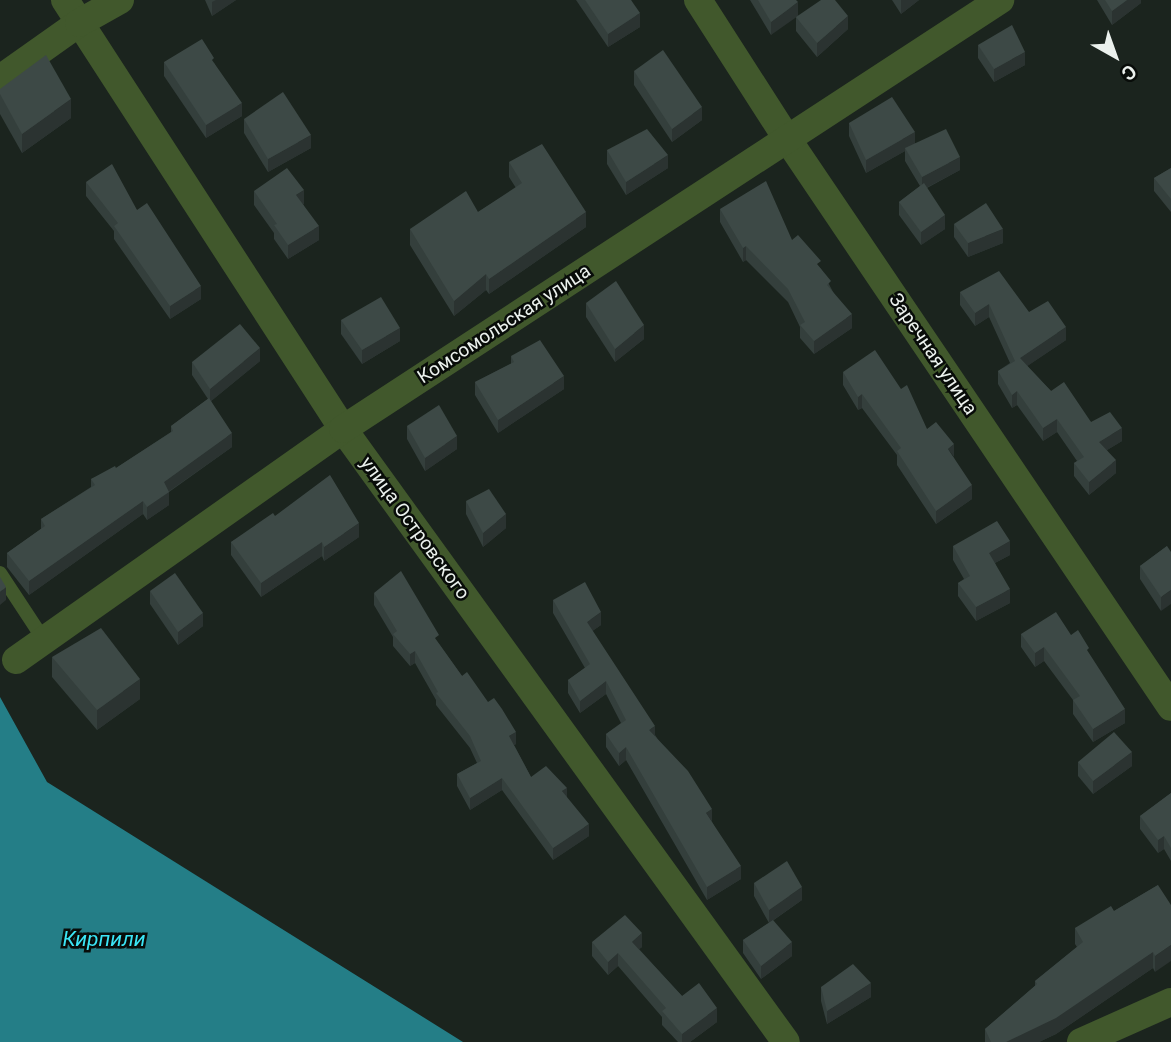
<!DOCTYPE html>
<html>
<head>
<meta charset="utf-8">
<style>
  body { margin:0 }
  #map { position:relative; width:1171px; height:1042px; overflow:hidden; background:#1b241e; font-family:Roboto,sans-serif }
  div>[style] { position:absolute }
  .water>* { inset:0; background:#247e87 }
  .service>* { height:14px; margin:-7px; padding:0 7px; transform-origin:7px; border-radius:7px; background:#41582c }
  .minor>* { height:28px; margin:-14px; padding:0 14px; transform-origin:14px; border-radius:14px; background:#41582c }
  .wall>* { inset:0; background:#343f3c }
  .shaded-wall>* { inset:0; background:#2b3331 }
  .building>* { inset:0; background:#3d4946 }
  span { translate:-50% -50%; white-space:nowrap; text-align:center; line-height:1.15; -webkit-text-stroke:5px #080c09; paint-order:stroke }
  .street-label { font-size:19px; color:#ebf1ed }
  .water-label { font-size:21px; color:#3be5f5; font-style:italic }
  .north { position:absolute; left:1080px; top:21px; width:70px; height:70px; -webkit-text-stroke:5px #080c09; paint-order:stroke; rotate:140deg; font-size:19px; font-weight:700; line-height:28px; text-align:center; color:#ebf1ed }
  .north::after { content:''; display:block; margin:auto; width:24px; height:32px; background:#ebf1ed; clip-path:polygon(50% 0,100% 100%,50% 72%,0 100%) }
</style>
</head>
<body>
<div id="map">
  <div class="water">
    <i style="clip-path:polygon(0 697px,47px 782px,463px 1042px,0 1042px)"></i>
  </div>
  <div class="service">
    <i style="left:0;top:573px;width:80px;rotate:56.7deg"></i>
  </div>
  <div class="minor">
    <i style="left:65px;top:0;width:511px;rotate:57.06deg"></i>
    <i style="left:343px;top:429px;width:756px;rotate:54.15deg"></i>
    <i style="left:698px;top:0;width:166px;rotate:57.3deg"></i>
    <i style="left:788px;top:140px;width:684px;rotate:55.96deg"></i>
    <i style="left:0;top:79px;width:97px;rotate:-35.3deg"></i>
    <i style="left:79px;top:23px;width:47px;rotate:-29.3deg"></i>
    <i style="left:16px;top:660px;width:400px;rotate:-35.2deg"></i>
    <i style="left:343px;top:429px;width:785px;rotate:-33.14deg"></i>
    <i style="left:1081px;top:1042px;width:98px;rotate:-24deg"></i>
  </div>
  <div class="wall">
    <i style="clip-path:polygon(205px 0,236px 0,212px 16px)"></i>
    <i style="clip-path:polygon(576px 0,631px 0,640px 27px,608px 47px)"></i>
    <i style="clip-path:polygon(750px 0,796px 0,771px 35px)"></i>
    <i style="clip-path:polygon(892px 0,919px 0,901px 14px)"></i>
    <i style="clip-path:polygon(1097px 0,1141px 0,1141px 3px,1112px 25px)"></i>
    <i style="clip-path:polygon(796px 17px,848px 29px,817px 57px,796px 31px)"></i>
    <i style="clip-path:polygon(978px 45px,1025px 65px,994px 82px,978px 58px)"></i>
    <i style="clip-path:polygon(164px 62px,214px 63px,242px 116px,206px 138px,164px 76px)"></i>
    <i style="clip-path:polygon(634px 71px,702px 120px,672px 142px,634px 85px)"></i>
    <i style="clip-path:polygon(0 89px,71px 118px,22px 153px,0 114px)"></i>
    <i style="clip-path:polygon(244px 119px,311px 148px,268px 172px,244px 133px)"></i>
    <i style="clip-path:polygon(849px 123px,915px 143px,960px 170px,927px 188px,945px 229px,921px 245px,899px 215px,899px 202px,920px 186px,905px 161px,905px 151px,866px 173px,849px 136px)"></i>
    <i style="clip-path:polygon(607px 150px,668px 168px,626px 195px,607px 164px)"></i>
    <i style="clip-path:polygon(509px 162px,586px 227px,489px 294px,486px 290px,454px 316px,410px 245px,410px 229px,478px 212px,516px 188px,509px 177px)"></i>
    <i style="clip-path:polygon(1171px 168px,1171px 212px,1154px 191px,1154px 178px)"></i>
    <i style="clip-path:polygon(86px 182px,137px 210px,201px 299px,170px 319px,114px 239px,114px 231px,86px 196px)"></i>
    <i style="clip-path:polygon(254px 191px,304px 204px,303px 204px,319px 240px,288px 259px,274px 239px,274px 233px,254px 205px)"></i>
    <i style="clip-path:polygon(720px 209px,792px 240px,821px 269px,852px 328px,814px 354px,800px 338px,800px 327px,788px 302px,746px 260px,743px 262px,720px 222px)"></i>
    <i style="clip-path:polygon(954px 224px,1003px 243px,968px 257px,954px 237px)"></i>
    <i style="clip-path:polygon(960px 292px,1029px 312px,1066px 340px,1027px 366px,1051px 391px,1091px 422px,1122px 441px,1107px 450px,1116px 473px,1089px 495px,1074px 476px,1074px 463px,1077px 461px,1057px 432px,1043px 441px,1017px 405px,1012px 408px,998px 384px,998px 371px,1010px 363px,989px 317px,975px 326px,960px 305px)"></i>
    <i style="clip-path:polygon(586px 303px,644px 339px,615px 362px,586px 317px)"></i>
    <i style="clip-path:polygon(341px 320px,400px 341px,362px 364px,341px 334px)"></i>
    <i style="clip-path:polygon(511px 356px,564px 389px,498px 433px,475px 395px,475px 382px,511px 364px)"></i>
    <i style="clip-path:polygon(260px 361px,211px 401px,232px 447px,169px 492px,169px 505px,147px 520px,143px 514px,29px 595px,7px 567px,7px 553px,41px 529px,41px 519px,91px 487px,91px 479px,116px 468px,171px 432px,171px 426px,208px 399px,192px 375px,192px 362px)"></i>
    <i style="clip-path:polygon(843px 372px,927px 429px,954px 458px,972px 499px,936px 524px,897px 465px,897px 455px,862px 408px,858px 410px,843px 385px)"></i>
    <i style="clip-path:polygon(407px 426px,457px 449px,425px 471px,407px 439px)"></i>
    <i style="clip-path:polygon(466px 501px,506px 528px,483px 547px,466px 514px)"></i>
    <i style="clip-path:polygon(275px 516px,359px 537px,324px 561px,322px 556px,261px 597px,231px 555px,231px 542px)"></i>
    <i style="clip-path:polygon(953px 546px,1010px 555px,995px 563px,1010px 603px,976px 621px,958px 596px,958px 583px,964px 579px,953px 560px)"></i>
    <i style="clip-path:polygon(1167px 546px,1161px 611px,1140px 579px,1140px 566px)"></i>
    <i style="clip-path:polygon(150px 591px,203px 626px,178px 645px,150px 604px)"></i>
    <i style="clip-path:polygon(374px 593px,439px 644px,462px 676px,516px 744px,514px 745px,531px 777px,567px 798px,589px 836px,553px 860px,502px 790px,470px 810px,457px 786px,457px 774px,477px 763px,470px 748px,436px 705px,436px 700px,415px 663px,410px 666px,393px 646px,393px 637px,374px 605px)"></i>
    <i style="clip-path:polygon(553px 600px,601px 625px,592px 631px,655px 735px,712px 822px,741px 879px,707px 900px,626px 760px,619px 766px,606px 747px,606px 734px,621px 723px,606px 694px,580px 713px,568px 693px,568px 680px,585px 668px,553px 613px)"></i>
    <i style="clip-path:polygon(1021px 634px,1071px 635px,1089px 654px,1125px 723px,1093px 742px,1073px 714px,1073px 700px,1044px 661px,1035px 667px,1021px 647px)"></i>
    <i style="clip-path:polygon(52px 657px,140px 699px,97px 730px,52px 677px)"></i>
    <i style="clip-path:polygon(1078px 762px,1132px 766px,1093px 794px,1078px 776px)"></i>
    <i style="clip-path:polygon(1171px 793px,1171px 861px,1164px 849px,1158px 853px,1140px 829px,1140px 816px)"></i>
    <i style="clip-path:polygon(754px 883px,802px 900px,771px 922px,792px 956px,761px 979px,743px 953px,743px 940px,769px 923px,754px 896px)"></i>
    <i style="clip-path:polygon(1158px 885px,1155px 972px,1153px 968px,1056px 1034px,1039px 1042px,985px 1042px,985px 1029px,1035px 986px,1035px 981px,1077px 947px,1075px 944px,1075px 928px,1114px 911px)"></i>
    <i style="clip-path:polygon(592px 942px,642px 947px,639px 949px,682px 996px,717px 1022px,690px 1042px,678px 1042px,662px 1025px,662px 1017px,618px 966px,608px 975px,592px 956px)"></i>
    <i style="clip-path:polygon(821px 987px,871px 997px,827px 1024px,821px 1001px)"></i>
  </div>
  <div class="shaded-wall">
    <i style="clip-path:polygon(216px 0,236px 0,212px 16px,212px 2px)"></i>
    <i style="clip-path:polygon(901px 0,919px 0,901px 14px)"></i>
    <i style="clip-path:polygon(1127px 0,1141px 0,1141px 3px,1112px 25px,1112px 11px)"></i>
    <i style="clip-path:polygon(798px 2px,798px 16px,771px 35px,771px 22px)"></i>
    <i style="clip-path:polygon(640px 13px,640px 27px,608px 47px,608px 34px)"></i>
    <i style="clip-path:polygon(848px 16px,848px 29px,817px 57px,817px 43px)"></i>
    <i style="clip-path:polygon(1025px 52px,1025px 65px,994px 82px,994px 69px)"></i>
    <i style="clip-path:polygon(71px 99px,71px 118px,22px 153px,22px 134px)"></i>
    <i style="clip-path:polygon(242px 103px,242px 116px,206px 138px,206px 125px)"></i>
    <i style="clip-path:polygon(702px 107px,702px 120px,672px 142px,672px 129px)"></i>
    <i style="clip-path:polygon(915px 132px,915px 146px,905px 148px,905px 151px,866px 173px,866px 160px)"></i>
    <i style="clip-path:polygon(311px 135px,311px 148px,268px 172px,268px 159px)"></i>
    <i style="clip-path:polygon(668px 155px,668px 168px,626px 195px,626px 182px)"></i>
    <i style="clip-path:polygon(960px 157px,960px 170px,922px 190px,922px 177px)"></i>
    <i style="clip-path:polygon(304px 190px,304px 204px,296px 208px,296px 195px)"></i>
    <i style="clip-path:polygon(586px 212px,586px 227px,489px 294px,489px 279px)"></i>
    <i style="clip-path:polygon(945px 215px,945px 229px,921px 245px,921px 232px)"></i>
    <i style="clip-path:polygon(319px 226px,319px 240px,288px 259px,288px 245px)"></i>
    <i style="clip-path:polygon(1003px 229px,1003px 243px,968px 257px,968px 243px)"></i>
    <i style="clip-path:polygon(746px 246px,746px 260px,743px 262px,743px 248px)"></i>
    <i style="clip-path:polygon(486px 274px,486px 290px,454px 316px,454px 301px)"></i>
    <i style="clip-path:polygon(201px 286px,201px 299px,170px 319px,170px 306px)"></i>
    <i style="clip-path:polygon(989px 304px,989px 317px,975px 326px,975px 313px)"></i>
    <i style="clip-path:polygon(852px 314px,852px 328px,814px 354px,814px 341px)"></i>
    <i style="clip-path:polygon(644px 325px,644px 339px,615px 362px,615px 349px)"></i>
    <i style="clip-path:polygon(1066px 327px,1066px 340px,1020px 371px,1020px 358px)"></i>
    <i style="clip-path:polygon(400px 328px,400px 341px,362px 364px,362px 350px)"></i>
    <i style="clip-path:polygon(260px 348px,260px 361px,210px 402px,210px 389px)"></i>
    <i style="clip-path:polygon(564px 376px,564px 389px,498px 433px,498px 420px)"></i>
    <i style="clip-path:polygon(1017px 391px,1017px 405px,1012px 408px,1012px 395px)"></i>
    <i style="clip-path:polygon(862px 394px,862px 408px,858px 410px,858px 397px)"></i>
    <i style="clip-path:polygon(1057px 419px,1057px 432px,1043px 441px,1043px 428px)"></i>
    <i style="clip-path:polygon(1122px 428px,1122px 441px,1099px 455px,1099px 442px)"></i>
    <i style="clip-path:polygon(232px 433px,232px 447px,165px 494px,169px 492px,169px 505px,147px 520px,147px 507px,164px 482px)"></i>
    <i style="clip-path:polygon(457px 436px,457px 449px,425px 471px,425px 458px)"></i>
    <i style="clip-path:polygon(954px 444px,954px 457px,948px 449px)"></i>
    <i style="clip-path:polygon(1116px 460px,1116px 473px,1089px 495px,1089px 482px)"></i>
    <i style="clip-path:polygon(972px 485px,972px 499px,936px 524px,936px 511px)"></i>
    <i style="clip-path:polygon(143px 501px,143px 514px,29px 595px,29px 581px)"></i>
    <i style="clip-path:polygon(506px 514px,506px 528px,483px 547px,483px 533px)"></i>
    <i style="clip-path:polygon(359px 523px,359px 537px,324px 561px,324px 547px)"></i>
    <i style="clip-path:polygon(1010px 541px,1010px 555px,989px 566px,989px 553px)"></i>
    <i style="clip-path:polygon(322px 542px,322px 556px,261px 597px,261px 583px)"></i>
    <i style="clip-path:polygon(6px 587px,6px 600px,0 605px,0 592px)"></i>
    <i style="clip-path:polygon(1010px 589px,1010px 603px,976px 621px,976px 607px)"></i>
    <i style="clip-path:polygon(1171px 590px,1171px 604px,1161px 611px,1161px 597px)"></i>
    <i style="clip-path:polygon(601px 612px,601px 625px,587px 635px,587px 622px)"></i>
    <i style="clip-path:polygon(203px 613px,203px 626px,178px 645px,178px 632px)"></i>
    <i style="clip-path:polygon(1044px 647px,1044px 661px,1035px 667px,1035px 653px)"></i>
    <i style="clip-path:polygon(415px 651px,415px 663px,410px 666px,410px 654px)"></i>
    <i style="clip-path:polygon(140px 679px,140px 699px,97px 730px,97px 710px)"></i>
    <i style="clip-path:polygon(606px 681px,606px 694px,580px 713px,580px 701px)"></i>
    <i style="clip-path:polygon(1125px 709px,1125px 723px,1093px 742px,1093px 729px)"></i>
    <i style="clip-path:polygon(655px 726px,655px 739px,649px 730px)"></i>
    <i style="clip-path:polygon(516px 732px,516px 744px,509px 748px,509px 736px)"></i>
    <i style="clip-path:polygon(626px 747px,626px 760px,619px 766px,619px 753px)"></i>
    <i style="clip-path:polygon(1132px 752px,1132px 766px,1093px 794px,1093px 781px)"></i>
    <i style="clip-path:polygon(502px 778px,502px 790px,470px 810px,470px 798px)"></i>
    <i style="clip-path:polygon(567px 788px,567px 800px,562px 791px)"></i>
    <i style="clip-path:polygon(712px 809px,712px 822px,706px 813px)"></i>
    <i style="clip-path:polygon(589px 824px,589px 836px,553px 860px,553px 848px)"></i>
    <i style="clip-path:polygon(1164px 836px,1164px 849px,1158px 853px,1158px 840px)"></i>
    <i style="clip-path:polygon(741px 866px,741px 879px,707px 900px,707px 887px)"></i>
    <i style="clip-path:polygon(802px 887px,802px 900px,769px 923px,769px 910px)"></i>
    <i style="clip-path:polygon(642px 933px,642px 947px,632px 955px,632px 942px)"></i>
    <i style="clip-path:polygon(792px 942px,792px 956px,761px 979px,761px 966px)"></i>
    <i style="clip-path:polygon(1171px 945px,1171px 961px,1155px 972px,1155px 956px)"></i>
    <i style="clip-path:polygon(1153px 952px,1153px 968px,1056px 1034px,1039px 1042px,1006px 1042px)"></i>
    <i style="clip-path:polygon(618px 953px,618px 966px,608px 975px,608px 962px)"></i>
    <i style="clip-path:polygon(871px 983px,871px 997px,827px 1024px,827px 1011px)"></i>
    <i style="clip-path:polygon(717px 1008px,717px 1022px,690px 1042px,682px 1042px,682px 1034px)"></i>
  </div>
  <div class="building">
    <i style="clip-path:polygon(585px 0,631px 0,640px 13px,608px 34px)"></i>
    <i style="clip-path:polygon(758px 0,796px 0,798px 2px,771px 22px)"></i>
    <i style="clip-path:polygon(821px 0,835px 0,848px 16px,817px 43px,796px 17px)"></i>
    <i style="clip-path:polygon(1105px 0,1127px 0,1112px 11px)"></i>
    <i style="clip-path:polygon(1012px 25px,1025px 52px,994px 69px,978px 45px)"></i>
    <i style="clip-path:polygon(202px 39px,214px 58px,212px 60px,242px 103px,206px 125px,164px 62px)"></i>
    <i style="clip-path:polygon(663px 50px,702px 107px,672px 129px,634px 71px)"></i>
    <i style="clip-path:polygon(46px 55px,71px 99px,22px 134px,0 94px,0 89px)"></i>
    <i style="clip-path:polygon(283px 92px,311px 135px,268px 159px,244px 119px)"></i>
    <i style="clip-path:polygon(892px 97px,915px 132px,866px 160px,849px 123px)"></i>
    <i style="clip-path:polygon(647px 129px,668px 155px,626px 182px,607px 150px)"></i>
    <i style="clip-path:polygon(946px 129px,960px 157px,922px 177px,905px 148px)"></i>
    <i style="clip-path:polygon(542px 144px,586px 212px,489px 279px,486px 274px,454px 301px,410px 229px,466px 191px,478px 212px,522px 183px,509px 162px)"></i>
    <i style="clip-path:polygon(112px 164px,137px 210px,147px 203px,201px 286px,170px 306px,114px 226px,118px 223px,86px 182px)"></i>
    <i style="clip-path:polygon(287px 168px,304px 190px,296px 195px,319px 226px,288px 245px,274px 225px,277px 224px,254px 191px)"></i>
    <i style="clip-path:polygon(1171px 168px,1171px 199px,1154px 178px)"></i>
    <i style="clip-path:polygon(766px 181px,792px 240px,798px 235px,821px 261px,817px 264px,831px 281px,827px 285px,852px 314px,814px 341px,800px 325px,805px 322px,788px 289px,746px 246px,743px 248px,720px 209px)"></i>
    <i style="clip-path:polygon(924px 183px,945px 215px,921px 232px,899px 202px)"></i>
    <i style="clip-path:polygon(986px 203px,1003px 229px,968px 243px,954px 224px)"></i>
    <i style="clip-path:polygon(999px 271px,1029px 312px,1048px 301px,1066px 327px,1020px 358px,1051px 391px,1064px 382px,1091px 422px,1110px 412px,1122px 428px,1099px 442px,1116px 460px,1089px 482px,1074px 463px,1084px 457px,1057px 419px,1043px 428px,1017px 391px,1012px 395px,998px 371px,1015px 361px,989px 304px,975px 313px,960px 292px)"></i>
    <i style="clip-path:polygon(616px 281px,644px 325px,615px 349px,586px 303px)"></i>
    <i style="clip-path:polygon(381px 297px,400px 328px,362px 350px,341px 320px)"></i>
    <i style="clip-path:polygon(240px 324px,260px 348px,210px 389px,192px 362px)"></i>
    <i style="clip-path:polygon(540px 340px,564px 376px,498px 420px,475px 382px,514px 362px,511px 356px)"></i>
    <i style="clip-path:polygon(875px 350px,901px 389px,907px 385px,927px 429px,936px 422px,954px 444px,948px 449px,972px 485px,936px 511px,897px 451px,901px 448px,862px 394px,858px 397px,843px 372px)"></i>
    <i style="clip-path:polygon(209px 398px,232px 433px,164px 482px,169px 492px,147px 507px,143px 501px,29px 581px,7px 553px,45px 526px,41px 519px,95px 485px,91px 479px,115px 466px,116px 468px,173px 431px,171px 426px)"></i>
    <i style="clip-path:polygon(439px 405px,457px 436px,425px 458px,407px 426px)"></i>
    <i style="clip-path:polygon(330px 475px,359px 523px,324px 547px,322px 542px,261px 583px,231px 542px,273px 513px,275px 516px)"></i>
    <i style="clip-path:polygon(489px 489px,506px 514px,483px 533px,466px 501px)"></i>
    <i style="clip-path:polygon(997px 521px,1010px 541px,989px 553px,1010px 589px,976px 607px,958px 583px,970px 576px,953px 546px)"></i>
    <i style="clip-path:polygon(1167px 546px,1171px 552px,1171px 590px,1161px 597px,1140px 566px)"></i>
    <i style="clip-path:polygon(401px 571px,439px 635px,435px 638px,462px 676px,467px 672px,488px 702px,494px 698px,502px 709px,516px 732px,509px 736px,531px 777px,546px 766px,567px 788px,562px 791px,589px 824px,553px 848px,502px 778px,470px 798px,457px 774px,481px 761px,470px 736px,436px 693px,438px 692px,415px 651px,410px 654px,393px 634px,397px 631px,374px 593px)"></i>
    <i style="clip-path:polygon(175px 573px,203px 613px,178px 632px,150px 591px)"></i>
    <i style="clip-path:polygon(0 577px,6px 587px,0 592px)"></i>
    <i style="clip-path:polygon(585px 582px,601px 612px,587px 622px,655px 726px,649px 730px,688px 771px,712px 809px,706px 813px,741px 866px,707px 887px,626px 747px,619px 753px,606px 734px,626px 720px,606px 681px,580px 701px,568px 680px,590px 664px,553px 600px)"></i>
    <i style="clip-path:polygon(1056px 612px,1071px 635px,1078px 630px,1089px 648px,1087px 650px,1125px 709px,1093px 729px,1073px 700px,1080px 696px,1044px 647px,1035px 653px,1021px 634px)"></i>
    <i style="clip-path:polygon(101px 628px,140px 679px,97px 710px,52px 657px)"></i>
    <i style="clip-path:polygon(1114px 732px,1132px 752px,1093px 781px,1078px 762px)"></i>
    <i style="clip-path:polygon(1171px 793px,1171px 848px,1164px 836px,1158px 840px,1140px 816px)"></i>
    <i style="clip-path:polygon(787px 861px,802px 887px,769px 910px,754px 883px)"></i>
    <i style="clip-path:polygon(1158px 885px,1171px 905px,1171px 945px,1155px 956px,1153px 952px,1056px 1018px,1006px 1042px,991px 1042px,985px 1029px,1037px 984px,1035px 981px,1083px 942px,1075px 928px,1111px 906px,1114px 911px)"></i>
    <i style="clip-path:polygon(625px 915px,642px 933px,632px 942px,682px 996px,699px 983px,717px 1008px,682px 1034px,662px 1011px,666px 1008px,618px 953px,608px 962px,592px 942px)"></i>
    <i style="clip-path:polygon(773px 920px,792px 942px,761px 966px,743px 940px)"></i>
    <i style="clip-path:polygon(853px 964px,871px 983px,827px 1011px,821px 987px)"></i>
  </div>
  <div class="street-label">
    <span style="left:504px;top:324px;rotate:-33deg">Комсомольская улица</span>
    <span style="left:933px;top:354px;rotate:56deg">Заречная улица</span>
    <span style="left:415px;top:528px;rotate:54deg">улица Островского</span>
  </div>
  <div class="water-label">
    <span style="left:104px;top:939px">Кирпили</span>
  </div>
  <div class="north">С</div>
</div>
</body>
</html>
